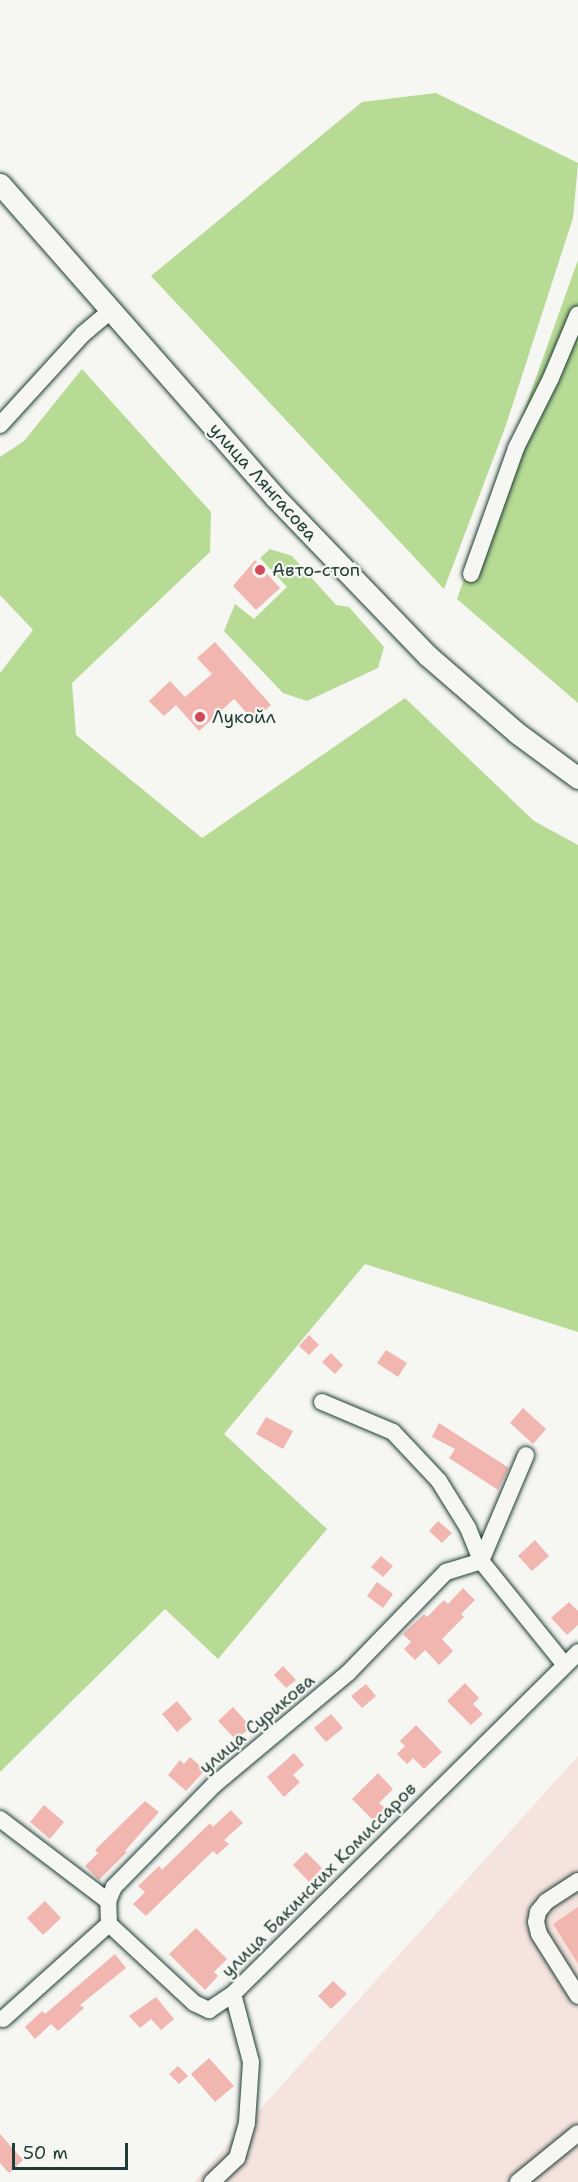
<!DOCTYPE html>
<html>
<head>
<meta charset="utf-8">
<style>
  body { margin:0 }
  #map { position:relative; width:578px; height:2182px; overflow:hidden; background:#f6f6f2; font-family:"Shantell Sans",sans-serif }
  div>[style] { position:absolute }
  .built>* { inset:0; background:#f5e3de }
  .green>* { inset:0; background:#b7da95 }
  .building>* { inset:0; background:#f2b6b1 }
  .roads { filter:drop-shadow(0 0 2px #1f3d34) drop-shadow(0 0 2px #1f3d34) }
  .minor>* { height:16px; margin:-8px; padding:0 8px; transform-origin:8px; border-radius:8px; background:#f6f6f2 }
  .major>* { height:21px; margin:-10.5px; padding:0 10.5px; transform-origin:10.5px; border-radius:10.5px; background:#f6f6f2 }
  .dots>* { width:16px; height:16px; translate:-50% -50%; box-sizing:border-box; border:3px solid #f6f6f2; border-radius:50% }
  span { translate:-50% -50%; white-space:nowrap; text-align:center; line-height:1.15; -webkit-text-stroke:4.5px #f6f6f2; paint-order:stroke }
  .street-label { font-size:18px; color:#1f3d34 }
  .poi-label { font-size:18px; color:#1f3d34 }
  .left { translate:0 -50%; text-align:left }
  .scale { position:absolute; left:12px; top:2143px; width:116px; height:27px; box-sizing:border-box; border:3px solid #1f3d34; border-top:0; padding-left:8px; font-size:18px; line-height:21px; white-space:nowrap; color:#1f3d34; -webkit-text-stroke:4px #f6f6f2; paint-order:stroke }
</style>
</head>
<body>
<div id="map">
  <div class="built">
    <i style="clip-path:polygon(578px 1756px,578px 2182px,194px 2182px,271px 2097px)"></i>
  </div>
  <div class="green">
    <i style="clip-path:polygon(436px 93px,578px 163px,573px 218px,506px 425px,444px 589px,151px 276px,362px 102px)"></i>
    <i style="clip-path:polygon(578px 260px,578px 703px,457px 599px)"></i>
    <i style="clip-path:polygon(82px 369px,211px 512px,210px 552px,72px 683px,76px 735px,202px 838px,405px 698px,534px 821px,578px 845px,578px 1332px,365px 1264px,224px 1434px,327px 1529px,218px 1659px,165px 1609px,0 1772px,0 673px,33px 630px,0 595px,0 457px,24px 441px)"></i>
    <i style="clip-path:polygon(270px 549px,292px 556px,336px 605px,349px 607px,384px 647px,378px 668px,307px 701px,283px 693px,224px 631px,235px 604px,254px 619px,287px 587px,260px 558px)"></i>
  </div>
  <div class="building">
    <i style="clip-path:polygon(255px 560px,280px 588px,256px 610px,233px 586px)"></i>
    <i style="clip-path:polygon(215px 642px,271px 705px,254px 721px,234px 699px,199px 731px,176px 705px,164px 716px,149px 701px,170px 681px,185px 697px,212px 674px,197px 658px)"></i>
    <i style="clip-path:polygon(309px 1335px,319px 1345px,309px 1355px,299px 1346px)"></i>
    <i style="clip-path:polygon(386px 1350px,407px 1363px,398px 1377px,377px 1363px)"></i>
    <i style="clip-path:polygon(331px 1353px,343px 1365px,335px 1374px,322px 1362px)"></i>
    <i style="clip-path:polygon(523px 1408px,546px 1429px,533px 1444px,510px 1423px)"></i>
    <i style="clip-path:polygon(266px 1417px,293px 1431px,283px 1449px,256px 1434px)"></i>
    <i style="clip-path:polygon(439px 1423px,509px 1468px,498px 1490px,449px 1458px,455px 1449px,432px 1437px)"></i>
    <i style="clip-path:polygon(438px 1521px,452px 1533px,442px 1543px,429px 1531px)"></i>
    <i style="clip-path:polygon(535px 1540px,549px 1556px,532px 1571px,518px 1556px)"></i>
    <i style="clip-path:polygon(381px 1556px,393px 1566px,383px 1577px,371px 1567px)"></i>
    <i style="clip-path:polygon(377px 1582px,393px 1594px,383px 1608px,367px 1596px)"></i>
    <i style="clip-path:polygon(463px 1588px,475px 1600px,461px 1614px,464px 1617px,442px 1639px,453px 1651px,439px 1665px,425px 1650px,415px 1660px,404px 1649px,411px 1642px,403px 1634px,424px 1614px,427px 1617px,444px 1600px,448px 1604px)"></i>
    <i style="clip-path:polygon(569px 1602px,578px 1611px,578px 1625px,567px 1635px,551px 1618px)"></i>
    <i style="clip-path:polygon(283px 1666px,296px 1680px,286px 1688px,274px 1675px)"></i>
    <i style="clip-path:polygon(465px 1683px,479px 1698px,473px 1704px,483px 1714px,471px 1725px,447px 1701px)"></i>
    <i style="clip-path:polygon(366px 1684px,376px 1696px,362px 1708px,351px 1696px)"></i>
    <i style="clip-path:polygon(177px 1701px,192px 1719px,177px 1732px,162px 1714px)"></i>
    <i style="clip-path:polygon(233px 1707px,251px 1727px,236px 1740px,218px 1721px)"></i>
    <i style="clip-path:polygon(331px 1714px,343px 1728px,326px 1742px,314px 1728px)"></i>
    <i style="clip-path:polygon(416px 1725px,442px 1752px,424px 1769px,413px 1758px,407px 1764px,397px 1754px,405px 1746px,400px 1741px)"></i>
    <i style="clip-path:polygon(294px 1753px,304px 1765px,293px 1775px,300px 1782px,284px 1797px,267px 1777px)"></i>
    <i style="clip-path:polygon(190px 1757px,205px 1770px,186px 1791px,168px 1775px,180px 1760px,184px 1764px)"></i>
    <i style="clip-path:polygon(378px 1773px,393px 1789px,379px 1803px,385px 1808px,373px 1820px,352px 1799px)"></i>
    <i style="clip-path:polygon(145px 1801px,159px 1812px,125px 1851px,127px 1852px,99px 1880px,85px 1866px,98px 1853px,95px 1850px)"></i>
    <i style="clip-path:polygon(44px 1805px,64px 1822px,50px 1839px,30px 1822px)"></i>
    <i style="clip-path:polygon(231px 1810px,243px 1823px,224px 1840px,229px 1844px,217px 1855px,213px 1851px,146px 1916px,133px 1904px,145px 1892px,138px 1886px,159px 1866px,162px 1870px,210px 1823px,213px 1827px)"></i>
    <i style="clip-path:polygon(306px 1852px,322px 1868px,309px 1882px,293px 1865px)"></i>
    <i style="clip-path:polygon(45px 1901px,61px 1918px,43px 1935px,27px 1918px)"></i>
    <i style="clip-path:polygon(578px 1907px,578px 1964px,553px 1924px)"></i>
    <i style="clip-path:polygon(196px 1928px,227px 1959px,214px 1972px,218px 1976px,205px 1990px,169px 1954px)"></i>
    <i style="clip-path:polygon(115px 1954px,126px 1968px,80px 2005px,84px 2008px,58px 2031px,51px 2024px,35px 2039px,25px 2027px,42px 2011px,45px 2014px)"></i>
    <i style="clip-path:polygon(333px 1981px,347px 1994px,331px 2009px,318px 1996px)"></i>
    <i style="clip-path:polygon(156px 1997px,174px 2019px,161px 2030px,151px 2019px,140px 2028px,129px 2016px)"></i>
    <i style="clip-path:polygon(209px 2058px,234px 2086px,215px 2102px,191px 2074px)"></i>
    <i style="clip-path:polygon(178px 2066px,188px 2076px,179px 2084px,169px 2074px)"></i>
    <i style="clip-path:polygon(0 2134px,23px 2160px,9px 2173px,0 2163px)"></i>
  </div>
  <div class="roads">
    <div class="minor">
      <i style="left:0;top:425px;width:123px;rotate:-47.6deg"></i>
      <i style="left:83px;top:334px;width:35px;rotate:-40deg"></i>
      <i style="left:471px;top:574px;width:134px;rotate:-70.3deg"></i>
      <i style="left:516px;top:448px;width:78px;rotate:-63.4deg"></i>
      <i style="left:551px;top:378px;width:69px;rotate:-67.1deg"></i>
      <i style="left:322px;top:1402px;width:77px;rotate:22.9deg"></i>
      <i style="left:393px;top:1432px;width:67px;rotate:46.8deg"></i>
      <i style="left:439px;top:1481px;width:55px;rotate:58.3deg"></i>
      <i style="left:468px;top:1528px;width:35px;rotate:68deg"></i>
      <i style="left:481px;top:1561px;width:132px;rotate:51.1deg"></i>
      <i style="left:0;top:1819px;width:136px;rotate:37.2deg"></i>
      <i style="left:578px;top:1881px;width:38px;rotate:147deg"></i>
      <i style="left:546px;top:1902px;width:13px;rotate:129deg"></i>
      <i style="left:538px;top:1912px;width:10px;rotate:101deg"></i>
      <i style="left:536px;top:1922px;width:12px;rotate:76deg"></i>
      <i style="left:539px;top:1934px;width:73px;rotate:57.8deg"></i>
      <i style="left:109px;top:1924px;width:116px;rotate:42.9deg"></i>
      <i style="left:194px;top:2003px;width:17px;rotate:25deg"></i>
      <i style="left:209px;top:2010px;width:29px;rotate:-34deg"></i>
      <i style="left:3px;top:2019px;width:142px;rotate:-41.9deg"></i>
      <i style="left:109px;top:1924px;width:23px;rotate:-92deg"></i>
      <i style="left:108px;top:1901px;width:15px;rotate:-67deg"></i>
      <i style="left:114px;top:1887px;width:143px;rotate:-45.6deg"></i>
      <i style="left:214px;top:1785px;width:175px;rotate:-39.9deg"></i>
      <i style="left:348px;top:1673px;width:141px;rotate:-45.9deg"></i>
      <i style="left:446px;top:1572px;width:37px;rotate:-17deg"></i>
      <i style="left:481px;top:1561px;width:115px;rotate:-67deg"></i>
      <i style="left:212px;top:2182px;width:35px;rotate:-44deg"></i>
      <i style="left:237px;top:2158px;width:37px;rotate:-74deg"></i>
      <i style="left:247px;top:2122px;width:60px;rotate:-86.2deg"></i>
      <i style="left:251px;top:2062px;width:70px;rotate:-104.8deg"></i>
      <i style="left:233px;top:1994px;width:486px;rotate:-44.7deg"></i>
      <i style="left:518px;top:2182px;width:77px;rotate:-39.2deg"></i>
    </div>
    <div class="major">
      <i style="left:0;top:184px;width:417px;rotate:48.7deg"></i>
      <i style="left:275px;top:497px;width:219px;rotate:46.1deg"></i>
      <i style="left:427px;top:655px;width:119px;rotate:40.9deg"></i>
      <i style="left:517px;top:733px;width:76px;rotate:36.4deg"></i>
    </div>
  </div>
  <div class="dots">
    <i style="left:260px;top:570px;background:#d1495b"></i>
    <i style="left:200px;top:717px;background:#d1495b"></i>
  </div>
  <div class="street-label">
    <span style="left:263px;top:482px;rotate:48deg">улица Лянгасова</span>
    <span style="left:257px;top:1724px;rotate:-40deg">улица Сурикова</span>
    <span style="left:319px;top:1880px;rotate:-45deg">улица Бакинских Комиссаров</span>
  </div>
  <div class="poi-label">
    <span class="left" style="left:272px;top:570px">Авто-стоп</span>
    <span class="left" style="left:212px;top:717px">Лукойл</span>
  </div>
  <div class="scale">50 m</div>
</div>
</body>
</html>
